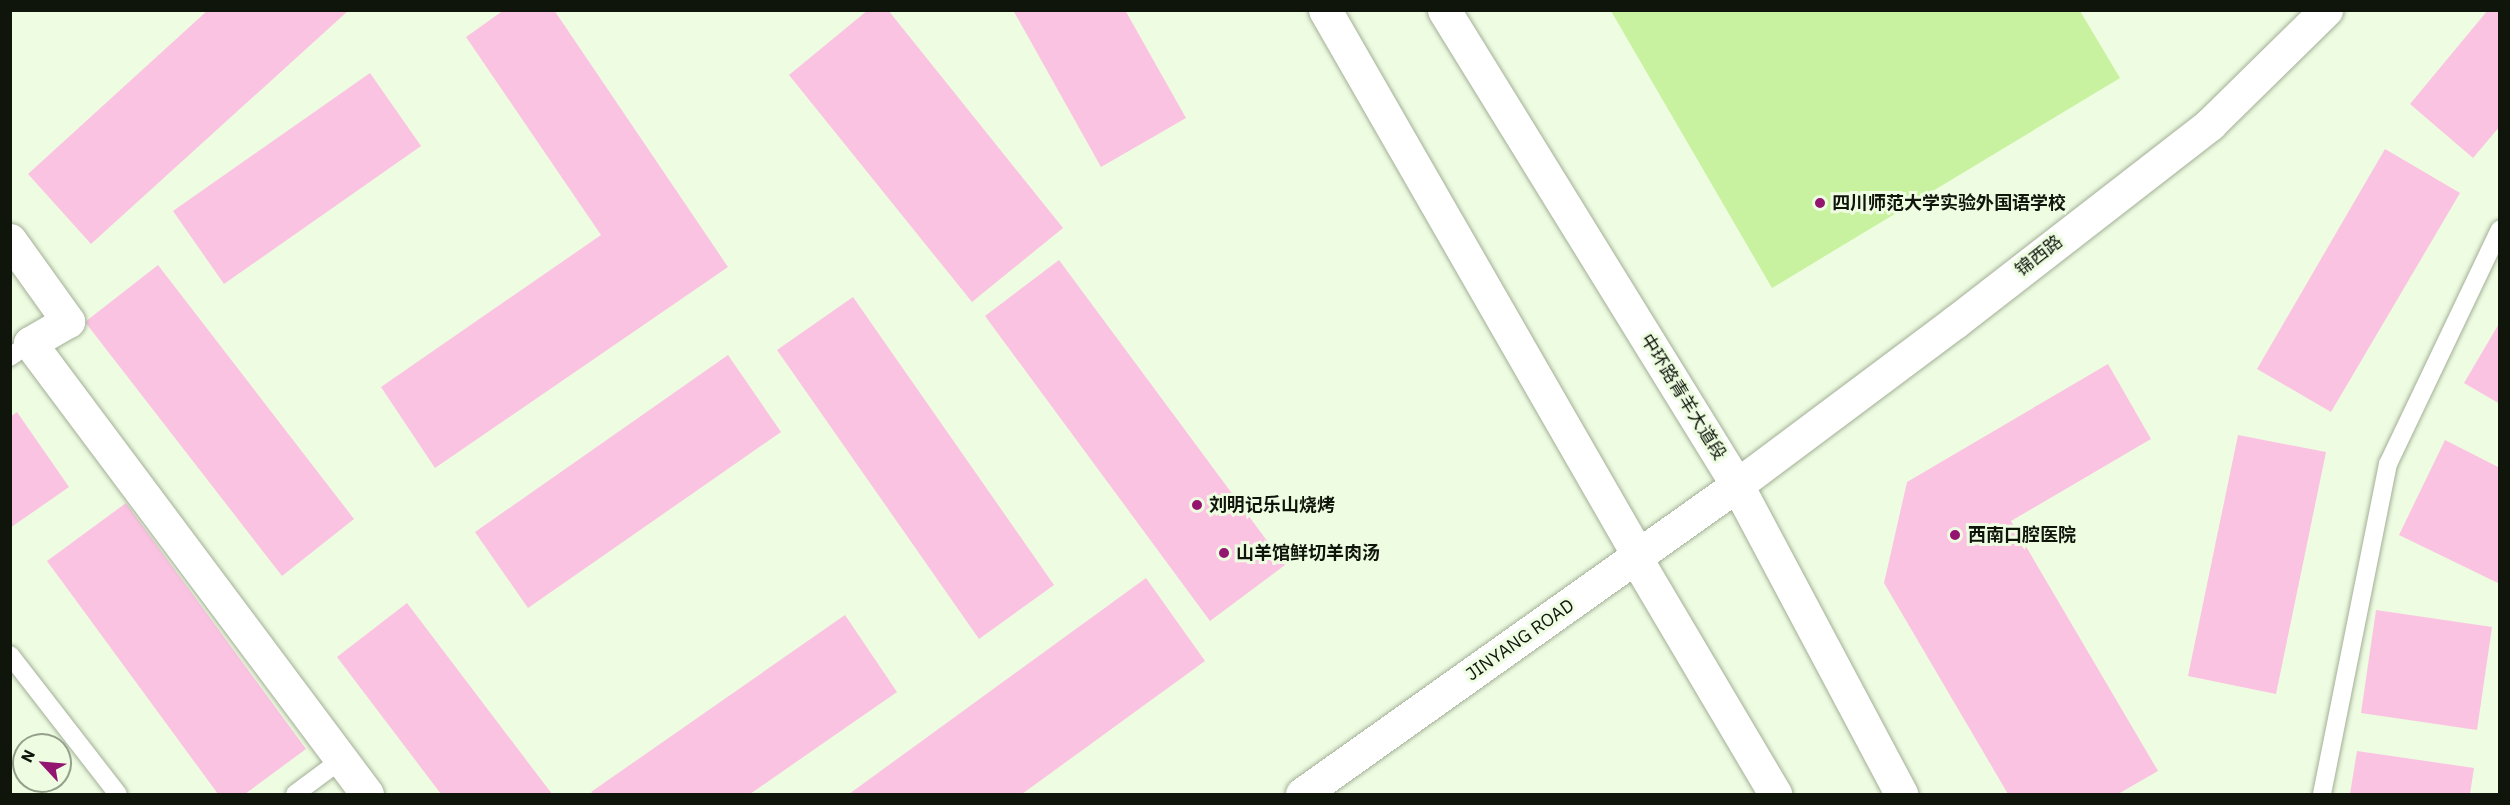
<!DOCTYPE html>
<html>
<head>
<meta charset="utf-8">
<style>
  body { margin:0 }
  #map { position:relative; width:2510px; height:805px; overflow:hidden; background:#eefce2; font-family:"IBM Plex Sans","Noto Sans SC",sans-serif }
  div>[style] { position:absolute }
  .green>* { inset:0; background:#c8f29f }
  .building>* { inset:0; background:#fbc3e2 }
  .roads { filter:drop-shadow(0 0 2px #a2af96) drop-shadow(0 0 2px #a2af96) }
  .lane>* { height:18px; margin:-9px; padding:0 9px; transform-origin:9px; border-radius:9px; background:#fff }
  .street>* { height:33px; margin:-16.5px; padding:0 16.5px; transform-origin:16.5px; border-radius:16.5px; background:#fff }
  .secondary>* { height:33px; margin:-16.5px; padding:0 16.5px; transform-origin:16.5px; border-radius:16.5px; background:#fff }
  .primary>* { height:33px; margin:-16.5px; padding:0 16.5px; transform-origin:16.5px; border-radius:16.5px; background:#fff }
  .dots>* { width:16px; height:16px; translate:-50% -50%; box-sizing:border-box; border:3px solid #eefce2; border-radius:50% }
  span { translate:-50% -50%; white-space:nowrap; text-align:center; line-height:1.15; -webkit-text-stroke:6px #eefce2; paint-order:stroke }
  .poi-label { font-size:18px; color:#10150c; font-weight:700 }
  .left { translate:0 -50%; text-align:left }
  .street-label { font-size:18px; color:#10150c }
  .frame { position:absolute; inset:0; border:12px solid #10150c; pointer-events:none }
  .north { position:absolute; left:12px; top:733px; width:60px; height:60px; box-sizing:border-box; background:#eefce2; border:2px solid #95a08c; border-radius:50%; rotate:296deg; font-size:16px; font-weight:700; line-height:24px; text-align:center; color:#10150c }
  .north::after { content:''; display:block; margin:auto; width:21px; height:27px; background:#94156f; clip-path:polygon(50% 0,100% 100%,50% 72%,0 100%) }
</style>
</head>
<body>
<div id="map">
  <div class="green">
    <i style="clip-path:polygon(1611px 11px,2080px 11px,2120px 78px,1772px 288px)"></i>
  </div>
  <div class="building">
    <i style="clip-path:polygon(208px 10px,349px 10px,91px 244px,28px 174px)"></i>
    <i style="clip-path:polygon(504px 10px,554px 10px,728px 267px,435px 468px,381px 387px,601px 235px,466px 37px)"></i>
    <i style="clip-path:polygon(868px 10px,888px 10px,1063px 228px,972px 302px,789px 75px)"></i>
    <i style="clip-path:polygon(1013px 10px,1125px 10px,1186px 118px,1101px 167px)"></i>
    <i style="clip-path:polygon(2488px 10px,2500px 10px,2500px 126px,2473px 158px,2410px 104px)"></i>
    <i style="clip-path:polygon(370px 73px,421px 146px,224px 284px,173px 211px)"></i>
    <i style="clip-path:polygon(2385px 149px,2460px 193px,2331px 412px,2257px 369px)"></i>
    <i style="clip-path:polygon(1059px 260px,1285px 565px,1210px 621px,985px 316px)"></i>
    <i style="clip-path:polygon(158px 265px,354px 519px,282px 576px,85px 322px)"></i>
    <i style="clip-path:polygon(853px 297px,1054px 585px,979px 639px,777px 350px)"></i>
    <i style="clip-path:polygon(2500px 322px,2500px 404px,2464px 383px)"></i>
    <i style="clip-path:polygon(728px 355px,781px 432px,528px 608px,475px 532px)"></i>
    <i style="clip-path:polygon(2108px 364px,2151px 439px,2011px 521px,2158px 771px,2118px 794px,2008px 794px,1884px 583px,1907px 482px)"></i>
    <i style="clip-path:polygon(17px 412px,69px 487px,10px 528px,10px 417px)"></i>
    <i style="clip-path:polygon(2238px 435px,2326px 452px,2276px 694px,2188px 676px)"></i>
    <i style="clip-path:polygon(2445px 440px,2500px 468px,2500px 584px,2399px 535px)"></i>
    <i style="clip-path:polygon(126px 503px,306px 749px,245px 794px,218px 794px,47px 561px)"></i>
    <i style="clip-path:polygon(1146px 578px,1205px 661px,1022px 794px,849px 794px)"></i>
    <i style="clip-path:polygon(407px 603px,552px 794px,441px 794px,337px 657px)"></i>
    <i style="clip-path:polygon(2376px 610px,2492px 627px,2477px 730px,2361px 713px)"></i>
    <i style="clip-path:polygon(845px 615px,897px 692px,750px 794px,593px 794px,591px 792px)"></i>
    <i style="clip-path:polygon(2357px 751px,2474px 768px,2470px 794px,2350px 794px)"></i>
  </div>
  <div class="roads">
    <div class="lane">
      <i style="left:10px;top:357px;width:24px;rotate:-35deg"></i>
      <i style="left:10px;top:655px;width:176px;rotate:52.2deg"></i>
      <i style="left:295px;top:794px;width:57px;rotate:-36.5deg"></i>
      <i style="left:2322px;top:794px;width:337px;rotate:-78.7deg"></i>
      <i style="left:2388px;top:464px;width:260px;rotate:-64.5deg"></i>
    </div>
    <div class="street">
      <i style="left:10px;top:240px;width:100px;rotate:54.4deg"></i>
      <i style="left:68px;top:321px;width:44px;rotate:149.9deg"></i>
      <i style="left:30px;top:343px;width:563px;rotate:53.23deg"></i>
    </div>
    <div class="secondary">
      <i style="left:1302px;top:794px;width:534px;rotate:-35.39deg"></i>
      <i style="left:1737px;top:485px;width:272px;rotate:-36.8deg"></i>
      <i style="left:1955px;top:322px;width:323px;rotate:-37.8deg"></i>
      <i style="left:2210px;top:124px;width:163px;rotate:-44.5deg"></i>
    </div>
    <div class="primary">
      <i style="left:1325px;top:10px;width:628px;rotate:60.13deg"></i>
      <i style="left:1638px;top:555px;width:12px;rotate:76deg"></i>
      <i style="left:1641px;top:567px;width:264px;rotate:59.4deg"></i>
      <i style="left:1444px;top:10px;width:558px;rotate:58.33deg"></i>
      <i style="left:1737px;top:485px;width:350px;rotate:62deg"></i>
    </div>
  </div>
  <div class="dots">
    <i style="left:1820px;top:203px;background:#94156f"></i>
    <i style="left:1197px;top:505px;background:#94156f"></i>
    <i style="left:1955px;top:535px;background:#94156f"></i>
    <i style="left:1224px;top:553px;background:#94156f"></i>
  </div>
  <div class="poi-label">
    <span class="left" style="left:1832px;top:203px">四川师范大学实验外国语学校</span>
    <span class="left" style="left:1209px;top:505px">刘明记乐山烧烤</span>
    <span class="left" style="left:1968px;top:535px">西南口腔医院</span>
    <span class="left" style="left:1236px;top:553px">山羊馆鲜切羊肉汤</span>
  </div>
  <div class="street-label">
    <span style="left:2039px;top:256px;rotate:-38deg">锦西路</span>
    <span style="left:1683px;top:397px;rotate:58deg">中环路青羊大道段</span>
    <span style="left:1520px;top:640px;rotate:-35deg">JINYANG ROAD</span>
  </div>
  <div class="frame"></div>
  <div class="north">N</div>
</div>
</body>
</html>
